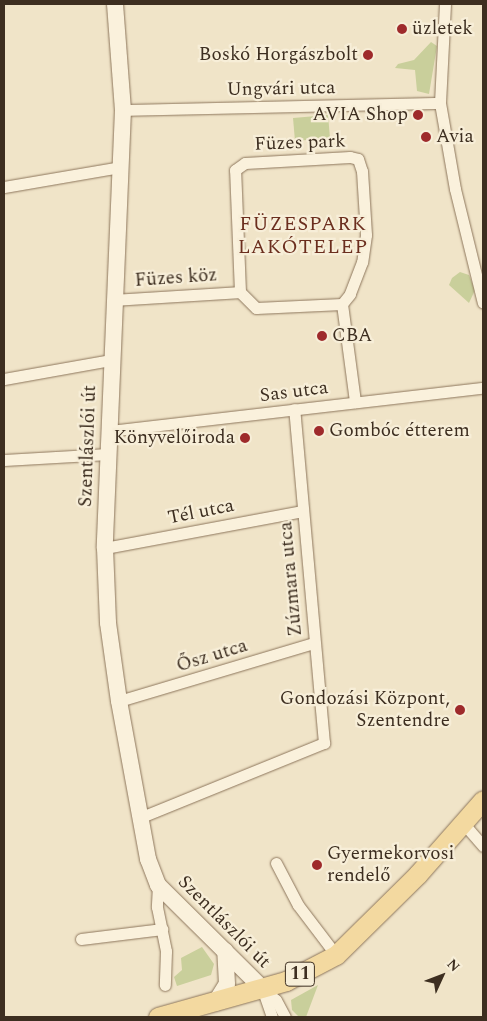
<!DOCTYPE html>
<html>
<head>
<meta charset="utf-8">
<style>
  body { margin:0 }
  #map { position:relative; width:487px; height:1021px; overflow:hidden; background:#f0e4c8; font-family:Spectral,serif }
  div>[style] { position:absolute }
  .green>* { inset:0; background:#c9cf9b }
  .roads { filter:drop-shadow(0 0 1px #8d765c) drop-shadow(0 0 1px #8d765c) }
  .street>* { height:11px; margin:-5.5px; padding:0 5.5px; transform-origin:5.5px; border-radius:5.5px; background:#faf1dc }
  .secondary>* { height:16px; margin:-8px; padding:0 8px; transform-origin:8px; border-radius:8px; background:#faf1dc }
  .primary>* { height:19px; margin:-9.5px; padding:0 9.5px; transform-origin:9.5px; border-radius:9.5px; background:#f3d9a0 }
  .dots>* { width:14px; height:14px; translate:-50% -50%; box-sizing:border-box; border:2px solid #f7eed8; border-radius:50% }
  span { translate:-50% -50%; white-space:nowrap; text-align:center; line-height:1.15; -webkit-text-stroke:4.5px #f7eed8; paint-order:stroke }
  .shield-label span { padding:1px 4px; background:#f7eed8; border:1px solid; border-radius:4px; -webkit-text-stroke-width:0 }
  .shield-label { font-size:18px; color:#3d2e20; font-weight:700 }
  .poi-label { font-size:19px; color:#3d2e20 }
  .left { translate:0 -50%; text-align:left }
  .right { translate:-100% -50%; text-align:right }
  .street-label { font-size:19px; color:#3d2e20 }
  .neighbourhood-label { font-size:20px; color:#6b2e1e; letter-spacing:1px }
  .frame { position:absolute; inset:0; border:5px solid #3d2e20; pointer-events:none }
  .north { position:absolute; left:417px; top:951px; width:50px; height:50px; -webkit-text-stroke:4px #f7eed8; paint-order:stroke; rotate:47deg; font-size:14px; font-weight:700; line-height:20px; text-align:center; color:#3d2e20 }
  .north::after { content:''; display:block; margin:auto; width:18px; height:22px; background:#3d2e20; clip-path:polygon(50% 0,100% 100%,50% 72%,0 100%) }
</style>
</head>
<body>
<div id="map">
  <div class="green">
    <i style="clip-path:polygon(431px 42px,437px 46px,429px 94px,417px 91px,415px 70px,395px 68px,398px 64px,414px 60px)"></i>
    <i style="clip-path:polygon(328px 115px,330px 138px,295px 141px,293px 118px)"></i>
    <i style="clip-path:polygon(460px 272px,469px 275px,475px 290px,469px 303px,449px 285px,452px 278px)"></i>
    <i style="clip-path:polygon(202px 947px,214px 964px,211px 975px,177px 986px,174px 977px,182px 970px,181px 958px)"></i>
    <i style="clip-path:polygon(318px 985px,306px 1017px,298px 1016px,292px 1010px,291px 1000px)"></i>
  </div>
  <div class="roads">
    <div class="street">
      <i style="left:445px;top:4px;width:99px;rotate:92.9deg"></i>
      <i style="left:440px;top:103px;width:87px;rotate:80.1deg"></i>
      <i style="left:455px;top:189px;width:117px;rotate:76.2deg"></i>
      <i style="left:123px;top:110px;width:317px;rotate:-1.3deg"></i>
      <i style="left:350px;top:157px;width:8px;rotate:14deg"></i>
      <i style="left:358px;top:159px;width:13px;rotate:72deg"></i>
      <i style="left:362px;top:171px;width:64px;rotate:86.4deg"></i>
      <i style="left:366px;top:235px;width:27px;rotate:98deg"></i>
      <i style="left:362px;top:262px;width:34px;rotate:111deg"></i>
      <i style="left:350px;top:294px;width:13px;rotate:129deg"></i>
      <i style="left:342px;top:304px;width:86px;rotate:177.3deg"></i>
      <i style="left:256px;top:308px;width:23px;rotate:-135deg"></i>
      <i style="left:240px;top:292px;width:122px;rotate:-92.3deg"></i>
      <i style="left:235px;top:170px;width:12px;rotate:-35deg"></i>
      <i style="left:245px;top:163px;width:105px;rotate:-3.3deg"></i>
      <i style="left:4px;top:187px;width:119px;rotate:-9.7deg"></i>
      <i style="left:114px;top:300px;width:126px;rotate:-3.6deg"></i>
      <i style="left:342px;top:304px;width:99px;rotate:82.4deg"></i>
      <i style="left:4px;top:379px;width:109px;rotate:-10.1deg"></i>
      <i style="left:109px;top:431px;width:376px;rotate:-6.6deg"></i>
      <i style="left:4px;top:460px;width:104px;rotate:-3.3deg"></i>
      <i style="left:105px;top:548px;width:201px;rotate:-10.6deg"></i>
      <i style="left:119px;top:701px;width:203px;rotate:-16.6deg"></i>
      <i style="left:139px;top:818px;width:200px;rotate:-22.1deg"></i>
      <i style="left:324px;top:743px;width:335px;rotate:-95.1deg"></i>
      <i style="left:464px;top:824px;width:29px;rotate:49deg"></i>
      <i style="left:276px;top:863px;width:47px;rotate:62.4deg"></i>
      <i style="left:298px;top:905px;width:63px;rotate:52.8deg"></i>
      <i style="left:158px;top:885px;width:22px;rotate:93deg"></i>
      <i style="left:157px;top:907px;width:45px;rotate:78.4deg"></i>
      <i style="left:166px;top:951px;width:34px;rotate:92deg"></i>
      <i style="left:81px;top:939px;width:82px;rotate:-7deg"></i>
      <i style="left:262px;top:988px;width:18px;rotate:41deg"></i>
      <i style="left:276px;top:1000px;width:19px;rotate:62deg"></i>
      <i style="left:262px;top:988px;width:31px;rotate:71deg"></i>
    </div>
    <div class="secondary">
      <i style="left:115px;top:4px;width:106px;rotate:85.7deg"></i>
      <i style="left:123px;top:110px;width:438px;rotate:92.4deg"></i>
      <i style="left:105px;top:548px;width:75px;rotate:87.7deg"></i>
      <i style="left:108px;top:623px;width:79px;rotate:82deg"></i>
      <i style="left:119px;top:701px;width:161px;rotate:79.6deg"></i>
      <i style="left:148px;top:859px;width:28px;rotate:69deg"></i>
      <i style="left:158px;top:885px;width:146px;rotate:44.7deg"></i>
      <i style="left:215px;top:1003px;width:22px;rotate:-58deg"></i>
      <i style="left:227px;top:984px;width:33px;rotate:-93deg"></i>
    </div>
    <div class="primary">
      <i style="left:158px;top:1017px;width:133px;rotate:-15.7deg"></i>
      <i style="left:286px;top:981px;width:56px;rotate:-27.5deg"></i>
      <i style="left:336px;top:955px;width:115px;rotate:-44.6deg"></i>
      <i style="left:418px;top:874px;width:98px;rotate:-48.7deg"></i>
    </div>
  </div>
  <div class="dots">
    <i style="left:402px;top:29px;background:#9e2a2b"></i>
    <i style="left:368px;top:55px;background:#9e2a2b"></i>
    <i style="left:418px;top:115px;background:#9e2a2b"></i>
    <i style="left:426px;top:137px;background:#9e2a2b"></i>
    <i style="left:322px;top:336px;background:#9e2a2b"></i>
    <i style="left:319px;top:431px;background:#9e2a2b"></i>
    <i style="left:245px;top:438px;background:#9e2a2b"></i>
    <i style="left:460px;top:710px;background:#9e2a2b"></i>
    <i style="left:317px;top:865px;background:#9e2a2b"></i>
  </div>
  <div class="shield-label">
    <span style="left:300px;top:974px">11</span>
  </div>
  <div class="poi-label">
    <span class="left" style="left:412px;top:29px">üzletek</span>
    <span class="right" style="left:358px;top:55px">Boskó Horgászbolt</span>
    <span class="right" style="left:408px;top:115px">AVIA Shop</span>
    <span class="left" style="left:436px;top:137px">Avia</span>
    <span class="left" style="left:332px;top:336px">CBA</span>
    <span class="left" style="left:329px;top:431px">Gombóc étterem</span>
    <span class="right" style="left:235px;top:438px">Könyvelőiroda</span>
    <span class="right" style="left:450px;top:710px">Gondozási Központ,<br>Szentendre</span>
    <span class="left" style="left:327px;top:865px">Gyermekorvosi<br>rendelő</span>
  </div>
  <div class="street-label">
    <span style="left:281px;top:89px;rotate:-1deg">Ungvári utca</span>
    <span style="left:300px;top:143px;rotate:-2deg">Füzes park</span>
    <span style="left:176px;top:278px;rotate:-4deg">Füzes köz</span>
    <span style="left:294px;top:392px;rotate:-7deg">Sas utca</span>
    <span style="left:88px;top:446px;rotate:-88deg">Szentlászlói út</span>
    <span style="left:201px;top:512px;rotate:-11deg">Tél utca</span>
    <span style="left:291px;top:579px;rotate:-95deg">Zúzmara utca</span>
    <span style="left:212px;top:656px;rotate:-17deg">Ősz utca</span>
    <span style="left:224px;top:922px;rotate:45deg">Szentlászlói út</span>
  </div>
  <div class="neighbourhood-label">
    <span style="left:303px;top:236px">FÜZESPARK<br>LAKÓTELEP</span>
  </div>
  <div class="frame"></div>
  <div class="north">N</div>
</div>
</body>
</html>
